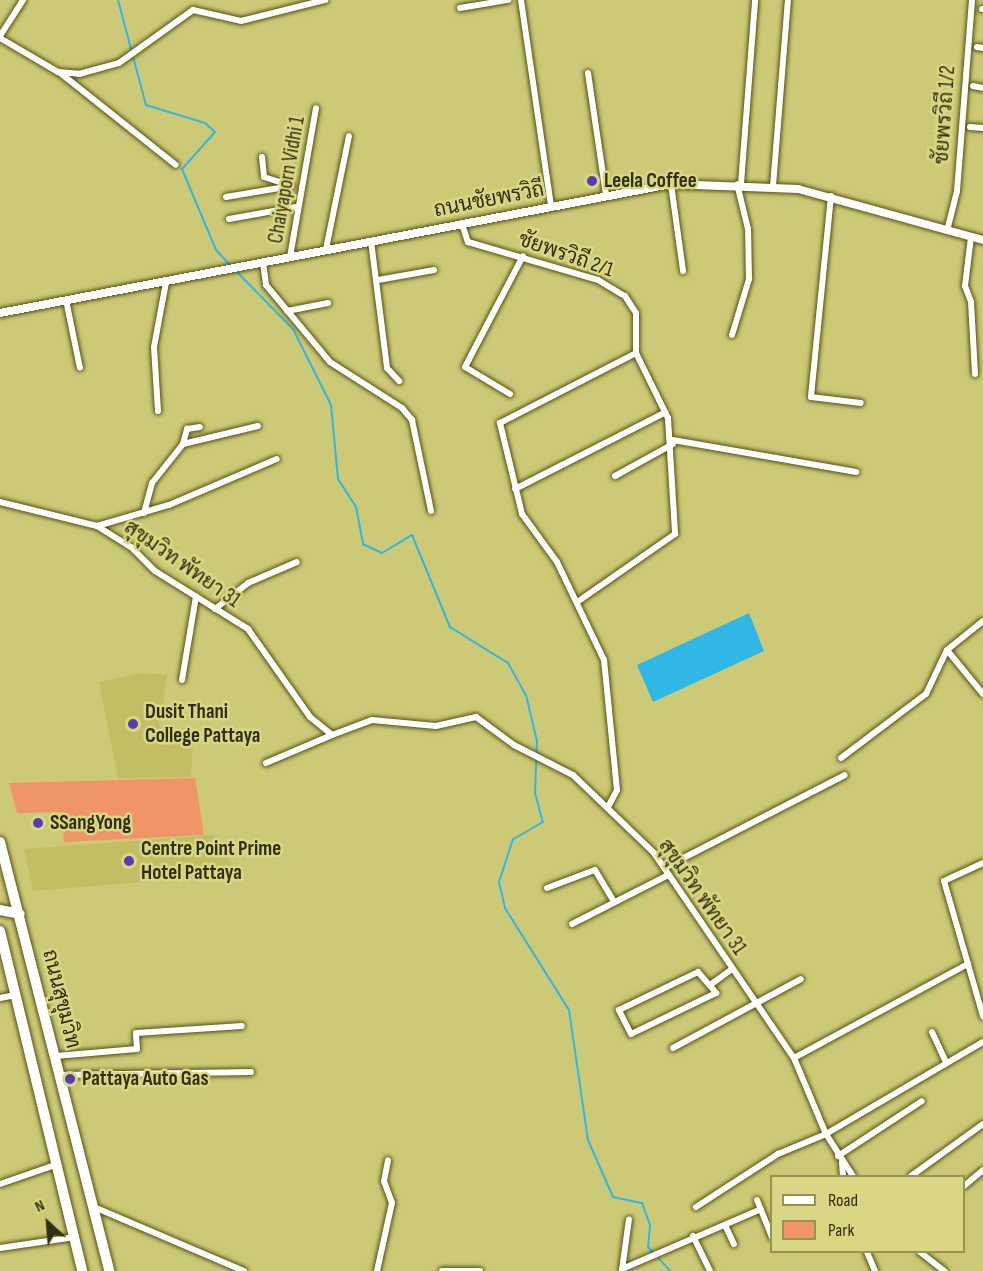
<!DOCTYPE html>
<html>
<head>
<meta charset="utf-8">
<style>
  body { margin:0 }
  #map { position:relative; width:983px; height:1271px; overflow:hidden; background:#cdca77; font-family:"Sofia Sans Condensed",Sarabun,sans-serif }
  div>[style] { position:absolute }
  .built>* { inset:0; background:#c2be63 }
  .green>* { inset:0; background:#ef9568 }
  .water>* { inset:0; background:#31b7e5 }
  .stream>* { height:2px; margin:-1px; padding:0 1px; transform-origin:1px; border-radius:1px; background:#31b7e5 }
  .roads { filter:drop-shadow(0 0 2px #555210) drop-shadow(0 0 2px #555210) }
  .minor>* { height:6px; margin:-3px; padding:0 3px; transform-origin:3px; border-radius:3px; background:#fff }
  .secondary>* { height:8px; margin:-4px; padding:0 4px; transform-origin:4px; border-radius:4px; background:#fff }
  .trunk>* { height:10px; margin:-5px; padding:0 5px; transform-origin:5px; border-radius:5px; background:#fff }
  .dots>* { width:16px; height:16px; translate:-50% -50%; box-sizing:border-box; border:3px solid #dad784; border-radius:50% }
  span { translate:-50% -50%; white-space:nowrap; text-align:center; line-height:1.15; -webkit-text-stroke:5px #dad784; paint-order:stroke }
  .street-label { font-size:21px; color:#31300d }
  .poi-label { font-size:21px; color:#31300d; font-weight:700 }
  .left { translate:0 -50%; text-align:left }
  .legend { position:absolute; left:770px; top:1175px; width:195px; height:78px; box-sizing:border-box; background:#dad784; border:2px solid #969454; margin:0; padding:8px 10px; list-style:none; font-size:18px; color:#31300d }
  .legend li { display:flex; align-items:center; gap:12px; height:30px }
  .legend b { width:30px; border:2px solid #969454 }
  .north { position:absolute; left:18px; top:1193px; width:60px; height:60px; -webkit-text-stroke:4px #dad784; paint-order:stroke; rotate:334deg; font-size:16px; font-weight:700; line-height:24px; text-align:center; color:#31300d }
  .north::after { content:''; display:block; margin:auto; width:21px; height:27px; background:#31300d; clip-path:polygon(50% 0,100% 100%,50% 72%,0 100%) }
</style>
</head>
<body>
<div id="map">
  <div class="built">
    <i style="clip-path:polygon(140px 673px,167px 675px,163px 706px,156px 709px,164px 745px,193px 740px,191px 777px,118px 778px,99px 682px)"></i>
    <i style="clip-path:polygon(214px 835px,238px 874px,33px 891px,24px 849px)"></i>
  </div>
  <div class="green">
    <i style="clip-path:polygon(195px 778px,204px 835px,64px 842px,62px 812px,17px 813px,9px 783px)"></i>
  </div>
  <div class="water">
    <i style="clip-path:polygon(749px 613px,764px 651px,653px 702px,637px 665px)"></i>
  </div>
  <div class="stream">
    <i style="left:118px;top:0;width:109px;rotate:75.1deg"></i>
    <i style="left:146px;top:105px;width:62px;rotate:17deg"></i>
    <i style="left:205px;top:123px;width:13px;rotate:42deg"></i>
    <i style="left:215px;top:132px;width:50px;rotate:131.7deg"></i>
    <i style="left:182px;top:169px;width:88px;rotate:67.2deg"></i>
    <i style="left:216px;top:250px;width:21px;rotate:47deg"></i>
    <i style="left:236px;top:271px;width:81px;rotate:45.5deg"></i>
    <i style="left:293px;top:329px;width:85px;rotate:63.4deg"></i>
    <i style="left:331px;top:405px;width:74px;rotate:84.6deg"></i>
    <i style="left:338px;top:479px;width:33px;rotate:57deg"></i>
    <i style="left:356px;top:507px;width:38px;rotate:79deg"></i>
    <i style="left:363px;top:544px;width:21px;rotate:25deg"></i>
    <i style="left:382px;top:553px;width:35px;rotate:-31deg"></i>
    <i style="left:412px;top:535px;width:100px;rotate:67.6deg"></i>
    <i style="left:450px;top:627px;width:68px;rotate:31.8deg"></i>
    <i style="left:508px;top:663px;width:37px;rotate:61deg"></i>
    <i style="left:526px;top:695px;width:47px;rotate:76.6deg"></i>
    <i style="left:537px;top:741px;width:52px;rotate:92.2deg"></i>
    <i style="left:535px;top:793px;width:30px;rotate:75deg"></i>
    <i style="left:543px;top:822px;width:34px;rotate:150deg"></i>
    <i style="left:513px;top:839px;width:45px;rotate:108deg"></i>
    <i style="left:499px;top:882px;width:27px;rotate:77deg"></i>
    <i style="left:505px;top:908px;width:120px;rotate:57.9deg"></i>
    <i style="left:569px;top:1010px;width:131px;rotate:81.7deg"></i>
    <i style="left:588px;top:1140px;width:62px;rotate:66.3deg"></i>
    <i style="left:613px;top:1197px;width:30px;rotate:12deg"></i>
    <i style="left:642px;top:1203px;width:23px;rotate:70deg"></i>
    <i style="left:650px;top:1225px;width:22px;rotate:95deg"></i>
    <i style="left:648px;top:1247px;width:33px;rotate:47deg"></i>
  </div>
  <div class="roads">
    <div class="minor">
      <i style="left:521px;top:0;width:208px;rotate:81.7deg"></i>
      <i style="left:460px;top:8px;width:49px;rotate:-9.5deg"></i>
      <i style="left:982px;top:9px;width:1px"></i>
      <i style="left:0;top:36px;width:43px;rotate:-57.4deg"></i>
      <i style="left:0;top:38px;width:67px;rotate:30.4deg"></i>
      <i style="left:58px;top:72px;width:21px;rotate:5deg"></i>
      <i style="left:79px;top:74px;width:41px;rotate:-15.4deg"></i>
      <i style="left:119px;top:63px;width:91px;rotate:-35.6deg"></i>
      <i style="left:193px;top:10px;width:49px;rotate:12.9deg"></i>
      <i style="left:241px;top:21px;width:87px;rotate:-14deg"></i>
      <i style="left:977px;top:47px;width:6px;rotate:9deg"></i>
      <i style="left:59px;top:72px;width:149px;rotate:38.5deg"></i>
      <i style="left:588px;top:73px;width:123px;rotate:81.6deg"></i>
      <i style="left:973px;top:86px;width:10px;rotate:11deg"></i>
      <i style="left:970px;top:127px;width:13px;rotate:4deg"></i>
      <i style="left:262px;top:157px;width:20px;rotate:84deg"></i>
      <i style="left:264px;top:177px;width:25px;rotate:18deg"></i>
      <i style="left:671px;top:184px;width:88px;rotate:82.1deg"></i>
      <i style="left:741px;top:184px;width:185px;rotate:-85.6deg"></i>
      <i style="left:773px;top:186px;width:187px;rotate:-85.4deg"></i>
      <i style="left:831px;top:196px;width:202px;rotate:95.7deg"></i>
      <i style="left:811px;top:397px;width:50px;rotate:6.8deg"></i>
      <i style="left:226px;top:197px;width:66px;rotate:-9.6deg"></i>
      <i style="left:229px;top:219px;width:68px;rotate:-10.2deg"></i>
      <i style="left:462px;top:224px;width:19px;rotate:72deg"></i>
      <i style="left:468px;top:242px;width:135px;rotate:16.3deg"></i>
      <i style="left:598px;top:280px;width:31px;rotate:31deg"></i>
      <i style="left:625px;top:296px;width:20px;rotate:57deg"></i>
      <i style="left:636px;top:313px;width:40px;rotate:90deg"></i>
      <i style="left:636px;top:353px;width:72px;rotate:63.8deg"></i>
      <i style="left:668px;top:418px;width:116px;rotate:86.5deg"></i>
      <i style="left:675px;top:534px;width:119px;rotate:145.2deg"></i>
      <i style="left:947px;top:231px;width:41px;rotate:-76deg"></i>
      <i style="left:957px;top:191px;width:192px;rotate:-85.5deg"></i>
      <i style="left:971px;top:237px;width:49px;rotate:97deg"></i>
      <i style="left:965px;top:286px;width:17px;rotate:69deg"></i>
      <i style="left:971px;top:302px;width:72px;rotate:86.8deg"></i>
      <i style="left:371px;top:241px;width:128px;rotate:82.8deg"></i>
      <i style="left:387px;top:368px;width:18px;rotate:47deg"></i>
      <i style="left:326px;top:249px;width:115px;rotate:-78.5deg"></i>
      <i style="left:290px;top:257px;width:151px;rotate:-80.1deg"></i>
      <i style="left:263px;top:263px;width:22px;rotate:82deg"></i>
      <i style="left:266px;top:285px;width:100px;rotate:50.3deg"></i>
      <i style="left:330px;top:362px;width:85px;rotate:32.6deg"></i>
      <i style="left:402px;top:408px;width:16px;rotate:50deg"></i>
      <i style="left:412px;top:420px;width:93px;rotate:78.2deg"></i>
      <i style="left:378px;top:280px;width:57px;rotate:-10.1deg"></i>
      <i style="left:66px;top:300px;width:69px;rotate:78.4deg"></i>
      <i style="left:287px;top:311px;width:42px;rotate:-11deg"></i>
      <i style="left:732px;top:335px;width:59px;rotate:-73.1deg"></i>
      <i style="left:749px;top:279px;width:50px;rotate:-91.1deg"></i>
      <i style="left:748px;top:229px;width:46px;rotate:-103.7deg"></i>
      <i style="left:510px;top:394px;width:52px;rotate:-149deg"></i>
      <i style="left:465px;top:367px;width:125px;rotate:-62.4deg"></i>
      <i style="left:158px;top:411px;width:64px;rotate:-93.6deg"></i>
      <i style="left:154px;top:347px;width:66px;rotate:-79.5deg"></i>
      <i style="left:673px;top:440px;width:186px;rotate:9.9deg"></i>
      <i style="left:183px;top:444px;width:16px;rotate:-75deg"></i>
      <i style="left:187px;top:429px;width:13px;rotate:-9deg"></i>
      <i style="left:615px;top:476px;width:66px;rotate:-28.9deg"></i>
      <i style="left:515px;top:489px;width:169px;rotate:-27deg"></i>
      <i style="left:0;top:502px;width:100px;rotate:13.9deg"></i>
      <i style="left:97px;top:526px;width:40px;rotate:32deg"></i>
      <i style="left:131px;top:547px;width:34px;rotate:45deg"></i>
      <i style="left:155px;top:571px;width:110px;rotate:31.9deg"></i>
      <i style="left:248px;top:629px;width:108px;rotate:54.8deg"></i>
      <i style="left:310px;top:717px;width:28px;rotate:39deg"></i>
      <i style="left:332px;top:735px;width:43px;rotate:-20.6deg"></i>
      <i style="left:372px;top:720px;width:64px;rotate:5.4deg"></i>
      <i style="left:436px;top:726px;width:41px;rotate:-12.7deg"></i>
      <i style="left:476px;top:717px;width:47px;rotate:36.4deg"></i>
      <i style="left:514px;top:745px;width:66px;rotate:27deg"></i>
      <i style="left:573px;top:775px;width:112px;rotate:43.9deg"></i>
      <i style="left:654px;top:853px;width:248px;rotate:55.7deg"></i>
      <i style="left:794px;top:1058px;width:82px;rotate:67.2deg"></i>
      <i style="left:826px;top:1134px;width:50px;rotate:57.3deg"></i>
      <i style="left:144px;top:513px;width:31px;rotate:-75deg"></i>
      <i style="left:152px;top:483px;width:50px;rotate:-51.5deg"></i>
      <i style="left:183px;top:444px;width:77px;rotate:-13.5deg"></i>
      <i style="left:97px;top:526px;width:75px;rotate:-16.3deg"></i>
      <i style="left:169px;top:505px;width:117px;rotate:-23.1deg"></i>
      <i style="left:215px;top:609px;width:42px;rotate:-38.2deg"></i>
      <i style="left:248px;top:583px;width:53px;rotate:-23.2deg"></i>
      <i style="left:947px;top:650px;width:57px;rotate:50.7deg"></i>
      <i style="left:182px;top:680px;width:85px;rotate:-80.5deg"></i>
      <i style="left:841px;top:758px;width:106px;rotate:-37deg"></i>
      <i style="left:926px;top:694px;width:49px;rotate:-64.5deg"></i>
      <i style="left:947px;top:650px;width:46px;rotate:-38.9deg"></i>
      <i style="left:266px;top:763px;width:72px;rotate:-23deg"></i>
      <i style="left:608px;top:807px;width:19px;rotate:-62deg"></i>
      <i style="left:617px;top:790px;width:131px;rotate:-95.7deg"></i>
      <i style="left:604px;top:660px;width:109px;rotate:-115.6deg"></i>
      <i style="left:557px;top:562px;width:59px;rotate:-126.1deg"></i>
      <i style="left:522px;top:514px;width:94px;rotate:-103.6deg"></i>
      <i style="left:500px;top:423px;width:153px;rotate:-27.2deg"></i>
      <i style="left:983px;top:863px;width:43px;rotate:155.2deg"></i>
      <i style="left:944px;top:881px;width:141px;rotate:73.9deg"></i>
      <i style="left:664px;top:868px;width:203px;rotate:-27.2deg"></i>
      <i style="left:547px;top:888px;width:51px;rotate:-20.6deg"></i>
      <i style="left:595px;top:870px;width:37px;rotate:59deg"></i>
      <i style="left:572px;top:924px;width:108px;rotate:-27deg"></i>
      <i style="left:698px;top:972px;width:28px;rotate:49deg"></i>
      <i style="left:716px;top:993px;width:94px;rotate:154.2deg"></i>
      <i style="left:631px;top:1034px;width:27px;rotate:-117deg"></i>
      <i style="left:619px;top:1010px;width:88px;rotate:-25.7deg"></i>
      <i style="left:710px;top:985px;width:27px;rotate:-36deg"></i>
      <i style="left:0;top:998px;width:16px;rotate:-11deg"></i>
      <i style="left:932px;top:1032px;width:33px;rotate:65deg"></i>
      <i style="left:673px;top:1048px;width:145px;rotate:-28.3deg"></i>
      <i style="left:56px;top:1056px;width:81px;rotate:-4.9deg"></i>
      <i style="left:137px;top:1049px;width:16px;rotate:-94deg"></i>
      <i style="left:136px;top:1033px;width:106px;rotate:-3.8deg"></i>
      <i style="left:794px;top:1058px;width:198px;rotate:-28.4deg"></i>
      <i style="left:60px;top:1075px;width:191px;rotate:-0.9deg"></i>
      <i style="left:838px;top:1156px;width:100px;rotate:-33.2deg"></i>
      <i style="left:842px;top:1162px;width:14px;rotate:86deg"></i>
      <i style="left:911px;top:1176px;width:89px;rotate:-35.8deg"></i>
      <i style="left:0;top:1184px;width:61px;rotate:-19deg"></i>
      <i style="left:964px;top:1186px;width:25px;rotate:-40deg"></i>
      <i style="left:757px;top:1200px;width:40px;rotate:68deg"></i>
      <i style="left:94px;top:1207px;width:163px;rotate:23.1deg"></i>
      <i style="left:696px;top:1207px;width:98px;rotate:-32.9deg"></i>
      <i style="left:778px;top:1154px;width:52px;rotate:-22.6deg"></i>
      <i style="left:826px;top:1134px;width:182px;rotate:-30.4deg"></i>
      <i style="left:725px;top:1225px;width:21px;rotate:65deg"></i>
      <i style="left:693px;top:1236px;width:39px;rotate:64deg"></i>
      <i style="left:0;top:1248px;width:76px;rotate:-8.3deg"></i>
      <i style="left:867px;top:1252px;width:21px;rotate:67deg"></i>
      <i style="left:920px;top:1252px;width:31px;rotate:38deg"></i>
      <i style="left:622px;top:1269px;width:151px;rotate:-23.3deg"></i>
      <i style="left:622px;top:1270px;width:51px;rotate:-82.2deg"></i>
      <i style="left:377px;top:1271px;width:70px;rotate:-77.6deg"></i>
      <i style="left:392px;top:1203px;width:23px;rotate:-110deg"></i>
      <i style="left:384px;top:1181px;width:21px;rotate:-79deg"></i>
      <i style="left:442px;top:1271px;width:38px"></i>
    </div>
    <div class="secondary">
      <i style="left:0;top:313px;width:683px;rotate:-10.88deg"></i>
      <i style="left:671px;top:184px;width:127px;rotate:2.3deg"></i>
      <i style="left:798px;top:189px;width:192px;rotate:15.4deg"></i>
    </div>
    <div class="trunk">
      <i style="left:0;top:842px;width:443px;rotate:75.7deg"></i>
      <i style="left:0;top:910px;width:20px;rotate:11deg"></i>
      <i style="left:0;top:931px;width:350px;rotate:76.4deg"></i>
    </div>
  </div>
  <div class="dots">
    <i style="left:592px;top:181px;background:#563db5"></i>
    <i style="left:133px;top:724px;background:#563db5"></i>
    <i style="left:38px;top:823px;background:#563db5"></i>
    <i style="left:129px;top:861px;background:#563db5"></i>
    <i style="left:70px;top:1079px;background:#563db5"></i>
  </div>
  <div class="street-label">
    <span style="left:945px;top:115px;rotate:-86deg">ชัยพรวิถี 1/2</span>
    <span style="left:287px;top:180px;rotate:-80deg">Chaiyaporn Vidhi 1</span>
    <span style="left:489px;top:200px;rotate:-11deg">ถนนชัยพรวิถี</span>
    <span style="left:566px;top:255px;rotate:19deg">ชัยพรวิถี 2/1</span>
    <span style="left:182px;top:564px;rotate:35deg">สุขุมวิท พัทยา 31</span>
    <span style="left:702px;top:897px;rotate:55deg">สุขุมวิท พัทยา 31</span>
    <span style="left:61px;top:999px;rotate:76deg">ถนนสุขุมวิท</span>
  </div>
  <div class="poi-label">
    <span class="left" style="left:604px;top:181px">Leela Coffee</span>
    <span class="left" style="left:145px;top:724px">Dusit Thani<br>College Pattaya</span>
    <span class="left" style="left:50px;top:823px">SSangYong</span>
    <span class="left" style="left:141px;top:861px">Centre Point Prime<br>Hotel Pattaya</span>
    <span class="left" style="left:82px;top:1079px">Pattaya Auto Gas</span>
  </div>
  <ul class="legend">
  <li><b style="height:8px;background:#fff"></b>Road</li>
  <li><b style="height:16px;background:#ef9568"></b>Park</li>
  </ul>
  <div class="north">N</div>
</div>
</body>
</html>
